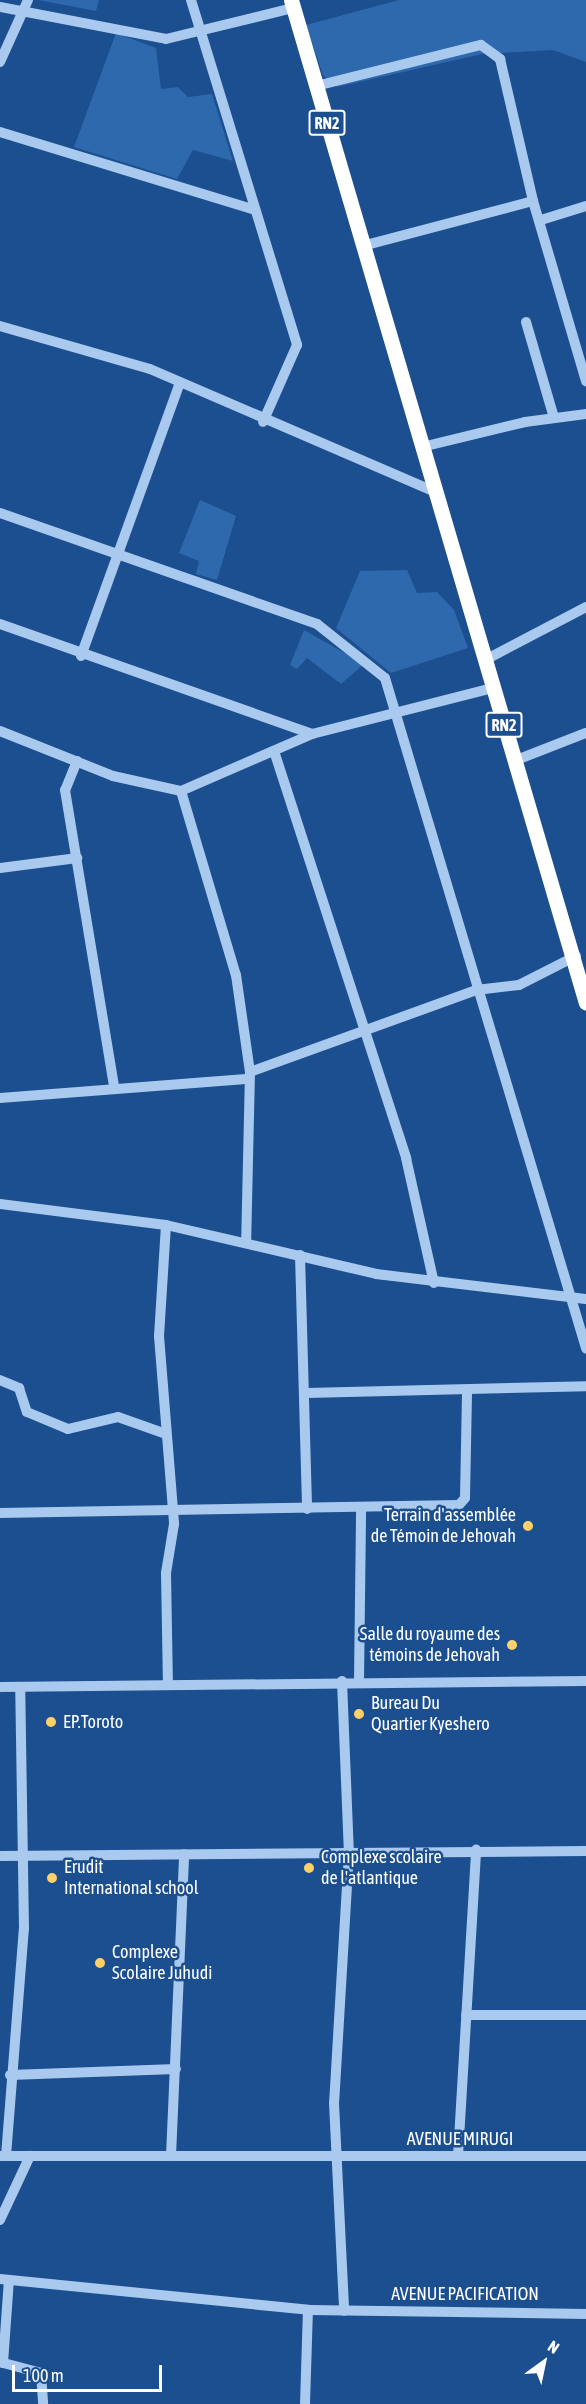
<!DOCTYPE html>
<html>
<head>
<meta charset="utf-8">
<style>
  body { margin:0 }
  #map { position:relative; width:586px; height:2404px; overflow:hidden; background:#1b4f8f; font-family:"Asap Condensed",sans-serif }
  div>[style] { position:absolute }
  .green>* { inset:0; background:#2e69ad }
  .minor>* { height:10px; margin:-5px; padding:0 5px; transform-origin:5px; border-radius:5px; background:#a9c9ee }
  .highway>* { height:15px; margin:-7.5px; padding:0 7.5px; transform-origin:7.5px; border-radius:7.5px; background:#fff }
  .dots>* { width:16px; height:16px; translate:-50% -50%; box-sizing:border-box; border:3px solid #1b4f8f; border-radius:50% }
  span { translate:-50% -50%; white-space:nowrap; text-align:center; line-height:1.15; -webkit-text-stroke:5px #1b4f8f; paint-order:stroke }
  .shield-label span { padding:2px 4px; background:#1b4f8f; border:2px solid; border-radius:4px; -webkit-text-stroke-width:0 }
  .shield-label { font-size:16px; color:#fff; font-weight:700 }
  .poi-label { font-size:18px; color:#fff }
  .right { translate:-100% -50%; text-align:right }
  .left { translate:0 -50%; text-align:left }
  .street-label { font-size:18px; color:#fff }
  .north { position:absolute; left:514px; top:2332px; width:60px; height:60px; -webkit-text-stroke:4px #1b4f8f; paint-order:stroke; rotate:33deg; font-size:16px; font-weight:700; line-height:24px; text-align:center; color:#fff }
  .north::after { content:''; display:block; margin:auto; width:21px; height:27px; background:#fff; clip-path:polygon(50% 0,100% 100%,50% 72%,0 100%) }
  .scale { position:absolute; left:12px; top:2365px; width:150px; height:27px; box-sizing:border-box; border:3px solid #fff; border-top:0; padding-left:8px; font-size:18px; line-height:21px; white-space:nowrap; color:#fff; -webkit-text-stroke:4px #1b4f8f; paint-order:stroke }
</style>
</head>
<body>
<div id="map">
  <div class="green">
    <i style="clip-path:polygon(38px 0,99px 0,96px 11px)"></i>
    <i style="clip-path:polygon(399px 0,586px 0,586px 62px,553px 50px,482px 54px,337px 87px,323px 75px,306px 25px)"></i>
    <i style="clip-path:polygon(116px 33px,156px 48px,161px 89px,178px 87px,188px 97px,212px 94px,233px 161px,193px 150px,177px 179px,74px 147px)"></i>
    <i style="clip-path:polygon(200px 500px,236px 516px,217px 580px,196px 574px,199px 561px,179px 553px)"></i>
    <i style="clip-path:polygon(407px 570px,417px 593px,437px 592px,454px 610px,468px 648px,391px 673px,336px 628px,360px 571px)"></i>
    <i style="clip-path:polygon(304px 630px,364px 664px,341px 684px,307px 658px,297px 669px,290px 665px)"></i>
  </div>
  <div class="minor">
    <i style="left:191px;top:0;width:361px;rotate:72.9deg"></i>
    <i style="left:297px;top:345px;width:84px;rotate:113.8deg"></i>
    <i style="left:0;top:7px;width:169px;rotate:10.9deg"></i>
    <i style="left:166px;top:39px;width:131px;rotate:-13.7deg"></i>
    <i style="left:0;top:62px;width:68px;rotate:-65.7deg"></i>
    <i style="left:316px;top:86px;width:170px;rotate:-14deg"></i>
    <i style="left:481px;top:45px;width:24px;rotate:36deg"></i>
    <i style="left:500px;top:59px;width:146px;rotate:76.9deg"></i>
    <i style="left:533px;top:201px;width:176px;rotate:165.2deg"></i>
    <i style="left:0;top:132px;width:267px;rotate:17deg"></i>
    <i style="left:533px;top:201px;width:188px;rotate:73.6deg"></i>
    <i style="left:541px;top:220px;width:47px;rotate:-17.3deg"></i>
    <i style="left:526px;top:322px;width:100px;rotate:73.7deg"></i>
    <i style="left:0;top:326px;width:156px;rotate:16deg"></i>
    <i style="left:150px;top:369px;width:306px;rotate:23.3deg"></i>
    <i style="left:422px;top:447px;width:106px;rotate:-13.6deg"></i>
    <i style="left:525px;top:422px;width:62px;rotate:-7.5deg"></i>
    <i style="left:0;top:513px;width:336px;rotate:19.3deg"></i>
    <i style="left:317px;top:624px;width:87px;rotate:38.5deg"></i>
    <i style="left:385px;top:678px;width:700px;rotate:73.3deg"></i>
    <i style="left:0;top:624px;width:331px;rotate:19.4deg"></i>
    <i style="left:81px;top:656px;width:291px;rotate:-70.1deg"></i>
    <i style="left:487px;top:659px;width:112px;rotate:-27.7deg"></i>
    <i style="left:0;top:731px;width:122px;rotate:21.7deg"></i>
    <i style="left:113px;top:776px;width:70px;rotate:12.4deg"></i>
    <i style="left:181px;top:791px;width:143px;rotate:-23.5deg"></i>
    <i style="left:312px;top:734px;width:187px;rotate:-14.3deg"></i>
    <i style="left:275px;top:754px;width:425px;rotate:72deg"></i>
    <i style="left:406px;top:1158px;width:128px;rotate:77.4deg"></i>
    <i style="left:77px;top:761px;width:31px;rotate:112deg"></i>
    <i style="left:65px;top:790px;width:299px;rotate:80.6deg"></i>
    <i style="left:514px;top:761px;width:77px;rotate:-21.3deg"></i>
    <i style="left:181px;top:791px;width:192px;rotate:73.4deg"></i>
    <i style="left:236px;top:975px;width:98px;rotate:81.8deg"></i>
    <i style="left:250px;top:1072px;width:171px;rotate:91.3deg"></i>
    <i style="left:0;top:868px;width:78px;rotate:-7.4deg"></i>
    <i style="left:250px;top:1072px;width:240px;rotate:-19.9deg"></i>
    <i style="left:476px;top:990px;width:43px;rotate:-6.6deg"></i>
    <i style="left:519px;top:985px;width:64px;rotate:-27deg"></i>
    <i style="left:0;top:1098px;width:250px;rotate:-4.4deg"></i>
    <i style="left:0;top:1204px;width:167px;rotate:7.2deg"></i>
    <i style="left:166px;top:1225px;width:216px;rotate:13.1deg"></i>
    <i style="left:376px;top:1274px;width:211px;rotate:6.8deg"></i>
    <i style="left:166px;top:1225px;width:111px;rotate:93.6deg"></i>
    <i style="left:159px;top:1336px;width:189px;rotate:85.4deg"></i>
    <i style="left:174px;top:1524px;width:50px;rotate:99.3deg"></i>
    <i style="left:166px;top:1573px;width:112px;rotate:89deg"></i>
    <i style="left:300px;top:1255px;width:254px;rotate:88.4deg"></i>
    <i style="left:0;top:1380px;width:21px;rotate:23deg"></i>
    <i style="left:19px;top:1388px;width:25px;rotate:72deg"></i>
    <i style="left:27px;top:1412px;width:44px;rotate:22.5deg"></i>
    <i style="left:68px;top:1429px;width:51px;rotate:-13.5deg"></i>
    <i style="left:118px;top:1417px;width:51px;rotate:19.5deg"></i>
    <i style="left:307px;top:1393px;width:279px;rotate:-1.4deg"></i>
    <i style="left:0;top:1513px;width:459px;rotate:-1deg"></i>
    <i style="left:459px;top:1505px;width:9px;rotate:-49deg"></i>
    <i style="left:465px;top:1498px;width:108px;rotate:-88.9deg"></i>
    <i style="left:342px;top:1681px;width:171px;rotate:87.7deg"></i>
    <i style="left:349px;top:1852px;width:251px;rotate:93.4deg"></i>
    <i style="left:334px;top:2103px;width:208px;rotate:87.2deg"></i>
    <i style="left:359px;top:1681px;width:172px;rotate:-89.3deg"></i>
    <i style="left:0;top:1687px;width:586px;rotate:-0.59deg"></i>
    <i style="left:0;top:1856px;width:586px;rotate:-0.49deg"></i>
    <i style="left:466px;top:2015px;width:120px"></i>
    <i style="left:10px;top:2075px;width:166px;rotate:-2.1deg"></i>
    <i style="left:0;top:2156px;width:586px"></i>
    <i style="left:6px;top:2156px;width:228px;rotate:-85.5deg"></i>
    <i style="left:24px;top:1929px;width:242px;rotate:-90.9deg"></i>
    <i style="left:171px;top:2156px;width:302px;rotate:-87.5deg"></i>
    <i style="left:458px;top:2156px;width:307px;rotate:-86.6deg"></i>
    <i style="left:0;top:2220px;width:71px;rotate:-64.9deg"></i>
    <i style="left:0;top:2279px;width:310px;rotate:5.7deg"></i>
    <i style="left:308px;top:2310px;width:278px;rotate:0.8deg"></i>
    <i style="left:0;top:2362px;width:42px;rotate:15deg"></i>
    <i style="left:41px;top:2373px;width:31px;rotate:86deg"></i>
    <i style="left:3px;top:2363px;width:83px;rotate:-85.9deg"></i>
    <i style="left:305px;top:2404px;width:94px;rotate:-88.2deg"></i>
  </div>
  <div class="highway">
    <i style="left:291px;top:0;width:1045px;rotate:73.61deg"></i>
  </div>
  <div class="dots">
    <i style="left:528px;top:1526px;background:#ffd166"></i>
    <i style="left:512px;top:1645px;background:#ffd166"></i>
    <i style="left:359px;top:1714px;background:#ffd166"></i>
    <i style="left:51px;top:1722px;background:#ffd166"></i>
    <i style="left:309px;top:1868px;background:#ffd166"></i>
    <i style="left:52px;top:1878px;background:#ffd166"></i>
    <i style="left:100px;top:1963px;background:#ffd166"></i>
  </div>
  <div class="shield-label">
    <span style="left:327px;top:123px">RN2</span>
    <span style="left:504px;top:725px">RN2</span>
  </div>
  <div class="poi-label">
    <span class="right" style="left:516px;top:1526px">Terrain d'assemblée<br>de Témoin de Jehovah</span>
    <span class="right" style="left:500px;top:1645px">Salle du royaume des<br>témoins de Jehovah</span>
    <span class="left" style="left:371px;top:1714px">Bureau Du<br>Quartier Kyeshero</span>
    <span class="left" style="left:63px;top:1722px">EP.Toroto</span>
    <span class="left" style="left:321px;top:1868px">Complexe scolaire<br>de l'atlantique</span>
    <span class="left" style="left:64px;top:1878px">Erudit<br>International school</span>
    <span class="left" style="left:112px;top:1963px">Complexe<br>Scolaire Juhudi</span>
  </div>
  <div class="street-label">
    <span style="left:460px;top:2139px">AVENUE MIRUGI</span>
    <span style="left:465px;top:2294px">AVENUE PACIFICATION</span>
  </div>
  <div class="north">N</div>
  <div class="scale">100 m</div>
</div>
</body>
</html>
